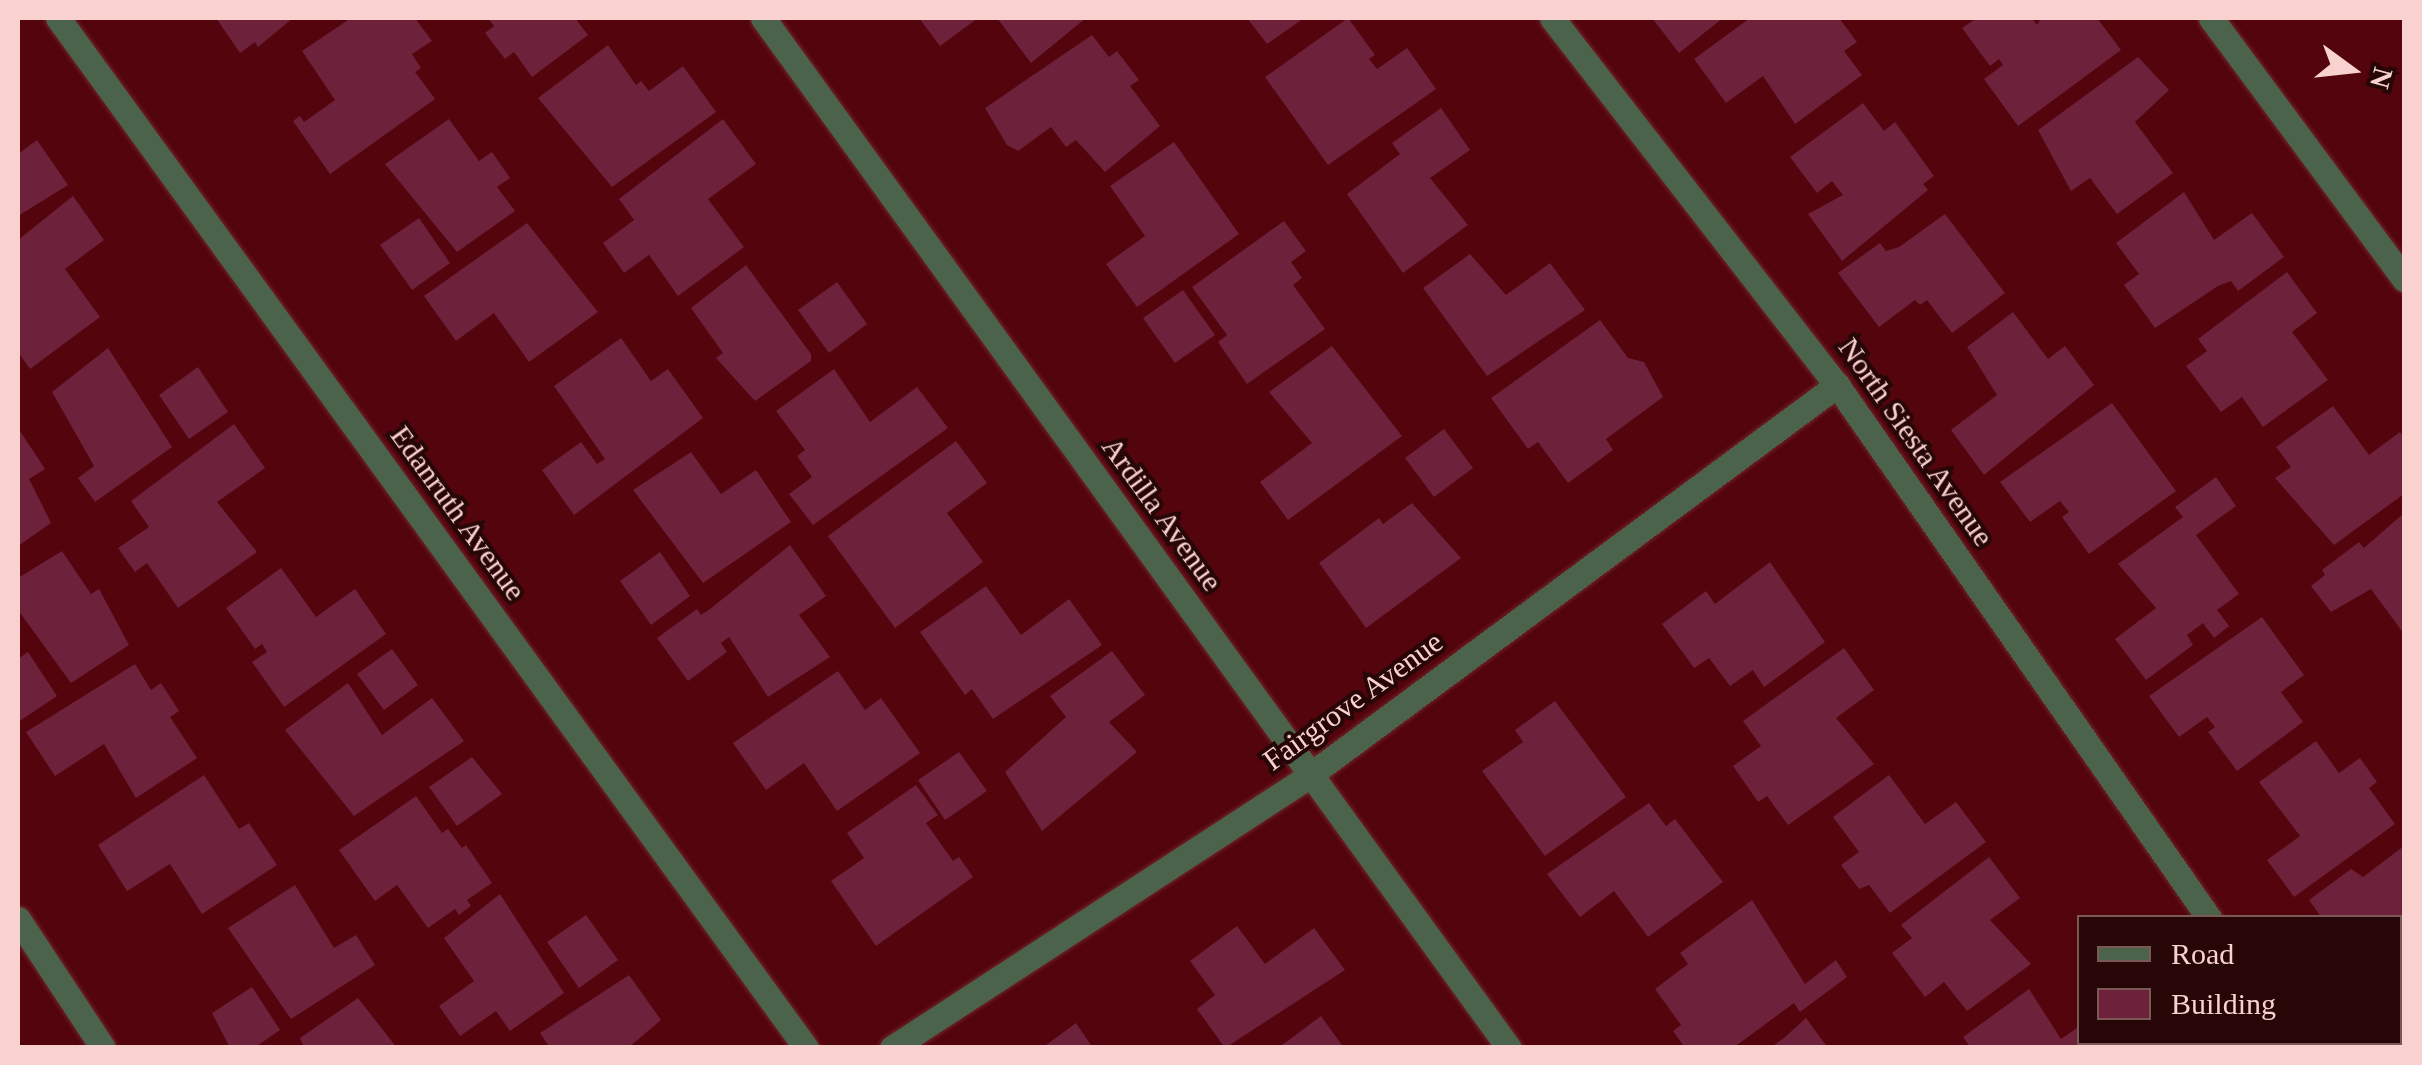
<!DOCTYPE html>
<html>
<head>
<meta charset="utf-8">
<style>
  body { margin:0 }
  #map { position:relative; width:2422px; height:1065px; overflow:hidden; background:#53040c; font-family:Georgia,serif }
  div>[style] { position:absolute }
  .building>* { inset:0; background:#6d213b }
  .roads { filter:drop-shadow(0 0 2px #6e252b) drop-shadow(0 0 2px #6e252b) }
  .minor>* { height:25px; margin:-12.5px; padding:0 12.5px; transform-origin:12.5px; border-radius:12.5px; background:#4b634a }
  span { translate:-50% -50%; white-space:nowrap; text-align:center; line-height:1.15; -webkit-text-stroke:8px #260606; paint-order:stroke }
  .street-label { font-size:30px; color:#f9d2cf }
  .frame { position:absolute; inset:0; border:20px solid #f9d2cf; pointer-events:none }
  .legend { position:absolute; left:2077px; top:915px; width:325px; height:130px; box-sizing:border-box; background:#260606; border:2px solid #7a5856; margin:0; padding:12px 18px; list-style:none; font-size:30px; color:#f9d2cf }
  .legend li { display:flex; align-items:center; gap:20px; height:50px }
  .legend b { width:50px; border:2px solid #7a5856 }
  .north { position:absolute; left:2302px; top:20px; width:100px; height:100px; -webkit-text-stroke:8px #260606; paint-order:stroke; rotate:105deg; font-size:28px; font-weight:700; line-height:40px; text-align:center; color:#f9d2cf }
  .north::after { content:''; display:block; margin:auto; width:35px; height:45px; background:#f9d2cf; clip-path:polygon(50% 0,100% 100%,50% 72%,0 100%) }
</style>
</head>
<body>
<div id="map">
  <div class="building">
    <i style="clip-path:polygon(216px 18px,293px 18px,258px 47px,255px 42px,240px 53px)"></i>
    <i style="clip-path:polygon(351px 18px,415px 18px,432px 41px,412px 54px,421px 68px,415px 72px,435px 99px,330px 174px,293px 121px,300px 116px,304px 122px,335px 100px,302px 51px)"></i>
    <i style="clip-path:polygon(488px 18px,575px 18px,588px 35px,532px 77px,514px 52px,505px 59px,485px 33px,494px 26px)"></i>
    <i style="clip-path:polygon(919px 18px,978px 18px,940px 46px)"></i>
    <i style="clip-path:polygon(997px 18px,1086px 18px,1031px 63px)"></i>
    <i style="clip-path:polygon(1247px 18px,1304px 18px,1267px 44px)"></i>
    <i style="clip-path:polygon(1348px 18px,1375px 55px,1369px 59px,1377px 69px,1407px 48px,1436px 89px,1328px 165px,1265px 77px)"></i>
    <i style="clip-path:polygon(1652px 18px,1723px 18px,1679px 53px)"></i>
    <i style="clip-path:polygon(1750px 18px,1839px 18px,1857px 42px,1844px 51px,1862px 75px,1795px 124px,1763px 76px,1726px 103px,1694px 59px)"></i>
    <i style="clip-path:polygon(1977px 18px,2032px 18px,2037px 25px,2041px 18px,2097px 18px,2121px 50px,2018px 126px,1984px 79px,2003px 65px,1999px 59px,1990px 66px,1962px 28px)"></i>
    <i style="clip-path:polygon(1092px 35px,1109px 57px,1117px 51px,1139px 80px,1130px 86px,1160px 126px,1105px 172px,1076px 140px,1066px 147px,1051px 127px,1018px 151px,1007px 145px,985px 108px)"></i>
    <i style="clip-path:polygon(608px 45px,636px 85px,641px 81px,649px 91px,683px 66px,716px 112px,612px 187px,538px 98px)"></i>
    <i style="clip-path:polygon(2138px 57px,2169px 90px,2135px 122px,2173px 173px,2117px 214px,2090px 178px,2071px 191px,2038px 130px)"></i>
    <i style="clip-path:polygon(1863px 103px,1884px 131px,1895px 122px,1934px 176px,1923px 184px,1928px 190px,1842px 261px,1808px 214px,1843px 195px,1832px 181px,1817px 193px,1790px 157px)"></i>
    <i style="clip-path:polygon(1441px 108px,1470px 150px,1430px 178px,1468px 225px,1403px 273px,1347px 194px,1400px 154px,1392px 143px)"></i>
    <i style="clip-path:polygon(449px 119px,479px 161px,492px 152px,510px 178px,497px 187px,515px 211px,457px 252px,385px 164px)"></i>
    <i style="clip-path:polygon(723px 119px,756px 164px,708px 199px,744px 247px,678px 296px,649px 255px,624px 273px,603px 243px,634px 220px,619px 199px)"></i>
    <i style="clip-path:polygon(37px 140px,68px 185px,18px 216px,18px 154px)"></i>
    <i style="clip-path:polygon(1174px 142px,1239px 234px,1137px 307px,1106px 264px,1145px 236px,1110px 186px)"></i>
    <i style="clip-path:polygon(2184px 192px,2214px 240px,2252px 213px,2284px 257px,2238px 291px,2231px 281px,2218px 286px,2155px 328px,2124px 285px,2139px 274px,2116px 243px)"></i>
    <i style="clip-path:polygon(73px 196px,104px 240px,65px 269px,100px 317px,30px 369px,18px 352px,18px 240px)"></i>
    <i style="clip-path:polygon(1945px 214px,2005px 293px,1952px 333px,1927px 300px,1920px 305px,1915px 300px,1879px 327px,1838px 273px,1880px 243px,1886px 251px,1899px 247px)"></i>
    <i style="clip-path:polygon(419px 218px,450px 263px,412px 290px,380px 245px)"></i>
    <i style="clip-path:polygon(1284px 221px,1306px 251px,1291px 262px,1302px 278px,1293px 285px,1325px 329px,1247px 384px,1218px 342px,1227px 335px,1192px 287px)"></i>
    <i style="clip-path:polygon(527px 223px,598px 312px,529px 362px,494px 313px,456px 341px,424px 296px)"></i>
    <i style="clip-path:polygon(1470px 254px,1506px 295px,1550px 263px,1585px 310px,1487px 376px,1423px 288px)"></i>
    <i style="clip-path:polygon(746px 265px,811px 354px,811px 361px,755px 401px,716px 358px,723px 353px,691px 308px)"></i>
    <i style="clip-path:polygon(2287px 272px,2317px 313px,2292px 332px,2328px 380px,2263px 427px,2242px 397px,2221px 412px,2186px 366px,2207px 351px,2198px 339px)"></i>
    <i style="clip-path:polygon(837px 282px,867px 324px,829px 353px,798px 310px)"></i>
    <i style="clip-path:polygon(1183px 290px,1215px 335px,1175px 363px,1143px 318px)"></i>
    <i style="clip-path:polygon(2013px 312px,2048px 359px,2065px 346px,2094px 385px,1984px 475px,1951px 430px,1997px 395px,1967px 347px)"></i>
    <i style="clip-path:polygon(1600px 320px,1628px 358px,1644px 362px,1663px 397px,1606px 439px,1613px 450px,1568px 483px,1538px 442px,1528px 449px,1491px 398px)"></i>
    <i style="clip-path:polygon(621px 338px,651px 381px,668px 369px,703px 418px,574px 515px,542px 470px,581px 442px,597px 464px,605px 459px,554px 386px)"></i>
    <i style="clip-path:polygon(1332px 346px,1402px 436px,1288px 520px,1260px 482px,1312px 443px,1269px 392px)"></i>
    <i style="clip-path:polygon(108px 348px,172px 447px,95px 502px,78px 478px,94px 466px,52px 392px)"></i>
    <i style="clip-path:polygon(198px 367px,228px 412px,189px 439px,159px 395px)"></i>
    <i style="clip-path:polygon(834px 369px,870px 422px,917px 387px,948px 428px,813px 525px,789px 494px,812px 477px,797px 456px,805px 450px,776px 411px)"></i>
    <i style="clip-path:polygon(2112px 403px,2176px 491px,2089px 554px,2062px 517px,2069px 512px,2060px 501px,2030px 522px,2000px 482px)"></i>
    <i style="clip-path:polygon(2333px 406px,2369px 455px,2400px 432px,2404px 438px,2404px 494px,2334px 545px,2275px 478px,2291px 467px,2276px 447px)"></i>
    <i style="clip-path:polygon(234px 424px,265px 468px,217px 502px,257px 552px,178px 608px,147px 563px,135px 572px,118px 548px,149px 527px,131px 501px)"></i>
    <i style="clip-path:polygon(18px 428px,45px 469px,29px 479px,51px 523px,18px 546px)"></i>
    <i style="clip-path:polygon(1444px 429px,1473px 468px,1434px 497px,1405px 458px)"></i>
    <i style="clip-path:polygon(956px 441px,987px 483px,947px 513px,983px 562px,895px 628px,828px 536px)"></i>
    <i style="clip-path:polygon(691px 452px,721px 494px,756px 470px,791px 522px,703px 583px,633px 490px)"></i>
    <i style="clip-path:polygon(2216px 477px,2236px 506px,2196px 535px,2239px 594px,2217px 610px,2229px 626px,2214px 638px,2203px 623px,2187px 635px,2193px 645px,2146px 680px,2115px 639px,2156px 608px,2118px 564px,2183px 517px,2175px 507px)"></i>
    <i style="clip-path:polygon(1412px 503px,1461px 558px,1366px 628px,1319px 563px,1379px 518px,1383px 524px)"></i>
    <i style="clip-path:polygon(2404px 513px,2404px 634px,2371px 589px,2331px 612px,2311px 586px,2325px 575px,2322px 570px,2359px 542px,2364px 548px)"></i>
    <i style="clip-path:polygon(790px 545px,826px 596px,799px 615px,830px 657px,768px 697px,729px 637px,721px 643px,727px 652px,688px 681px,657px 638px,697px 609px,701px 615px,710px 609px)"></i>
    <i style="clip-path:polygon(62px 551px,91px 594px,99px 589px,129px 645px,71px 683px,18px 610px,18px 578px)"></i>
    <i style="clip-path:polygon(660px 552px,690px 596px,651px 625px,620px 581px)"></i>
    <i style="clip-path:polygon(1770px 562px,1825px 642px,1764px 687px,1753px 670px,1730px 686px,1709px 658px,1694px 668px,1662px 624px,1706px 591px,1715px 604px)"></i>
    <i style="clip-path:polygon(281px 568px,316px 617px,355px 589px,386px 634px,284px 707px,252px 662px,267px 652px,262px 644px,255px 649px,226px 608px)"></i>
    <i style="clip-path:polygon(986px 586px,1021px 635px,1069px 599px,1102px 645px,993px 719px,972px 689px,965px 695px,920px 632px)"></i>
    <i style="clip-path:polygon(2262px 617px,2304px 675px,2281px 692px,2303px 722px,2237px 771px,2208px 732px,2215px 727px,2207px 717px,2179px 737px,2149px 696px)"></i>
    <i style="clip-path:polygon(1844px 648px,1874px 690px,1836px 718px,1874px 764px,1788px 825px,1767px 796px,1758px 802px,1733px 766px,1761px 746px,1743px 721px)"></i>
    <i style="clip-path:polygon(392px 649px,418px 685px,384px 710px,357px 674px)"></i>
    <i style="clip-path:polygon(1112px 651px,1145px 695px,1109px 722px,1137px 752px,1042px 831px,1005px 772px,1066px 717px,1050px 696px)"></i>
    <i style="clip-path:polygon(28px 652px,57px 696px,18px 722px,18px 659px)"></i>
    <i style="clip-path:polygon(135px 664px,151px 690px,161px 683px,179px 711px,170px 717px,197px 758px,136px 798px,104px 744px,55px 776px,26px 732px)"></i>
    <i style="clip-path:polygon(838px 671px,865px 710px,881px 698px,920px 753px,837px 811px,804px 763px,766px 790px,733px 743px)"></i>
    <i style="clip-path:polygon(348px 683px,382px 735px,432px 698px,464px 741px,354px 816px,285px 730px)"></i>
    <i style="clip-path:polygon(1555px 701px,1626px 797px,1545px 856px,1482px 771px,1523px 742px,1515px 730px)"></i>
    <i style="clip-path:polygon(2316px 741px,2339px 773px,2360px 758px,2377px 782px,2369px 788px,2395px 824px,2294px 897px,2267px 860px,2300px 836px,2259px 782px)"></i>
    <i style="clip-path:polygon(959px 752px,987px 791px,945px 820px,918px 780px)"></i>
    <i style="clip-path:polygon(472px 757px,502px 794px,457px 826px,429px 787px)"></i>
    <i style="clip-path:polygon(204px 775px,239px 829px,249px 823px,277px 865px,202px 914px,170px 864px,127px 891px,98px 845px)"></i>
    <i style="clip-path:polygon(1889px 775px,1925px 824px,1956px 802px,1986px 842px,1890px 913px,1869px 885px,1859px 889px,1841px 865px,1859px 852px,1833px 817px)"></i>
    <i style="clip-path:polygon(916px 785px,938px 815px,926px 823px,953px 861px,959px 857px,973px 877px,876px 946px,831px 881px,864px 858px,847px 833px)"></i>
    <i style="clip-path:polygon(416px 796px,442px 833px,448px 829px,462px 848px,466px 845px,492px 883px,467px 900px,471px 906px,459px 915px,455px 909px,428px 928px,397px 885px,375px 901px,339px 850px)"></i>
    <i style="clip-path:polygon(1649px 803px,1666px 826px,1675px 819px,1723px 882px,1648px 937px,1614px 891px,1580px 917px,1547px 874px)"></i>
    <i style="clip-path:polygon(2404px 846px,2404px 938px,2400px 918px,2322px 918px,2309px 900px,2351px 869px,2363px 877px)"></i>
    <i style="clip-path:polygon(1989px 857px,2020px 898px,1990px 920px,2031px 964px,1967px 1011px,1944px 982px,1925px 997px,1892px 953px,1912px 938px,1901px 925px)"></i>
    <i style="clip-path:polygon(295px 885px,334px 948px,356px 935px,375px 965px,291px 1019px,228px 928px)"></i>
    <i style="clip-path:polygon(500px 894px,564px 993px,510px 1031px,496px 1011px,460px 1036px,439px 1006px,474px 981px,444px 938px)"></i>
    <i style="clip-path:polygon(1752px 900px,1805px 984px,1836px 960px,1847px 977px,1800px 1012px,1794px 1003px,1733px 1048px,1685px 1048px,1673px 1031px,1681px 1025px,1655px 989px,1688px 964px,1680px 953px)"></i>
    <i style="clip-path:polygon(586px 915px,618px 960px,579px 988px,547px 942px)"></i>
    <i style="clip-path:polygon(1237px 926px,1265px 964px,1314px 928px,1345px 970px,1225px 1048px,1197px 1009px,1215px 995px,1190px 961px)"></i>
    <i style="clip-path:polygon(629px 975px,661px 1020px,628px 1048px,550px 1048px,540px 1033px)"></i>
    <i style="clip-path:polygon(252px 987px,280px 1030px,254px 1048px,230px 1048px,212px 1013px)"></i>
    <i style="clip-path:polygon(2029px 989px,2061px 1039px,2080px 1026px,2080px 1042px,2126px 1048px,1971px 1048px,1963px 1037px)"></i>
    <i style="clip-path:polygon(358px 998px,397px 1048px,304px 1048px,300px 1038px)"></i>
    <i style="clip-path:polygon(1321px 1016px,1344px 1048px,1278px 1048px)"></i>
    <i style="clip-path:polygon(1806px 1018px,1828px 1048px,1770px 1048px,1785px 1037px)"></i>
    <i style="clip-path:polygon(1076px 1023px,1093px 1048px,1042px 1048px)"></i>
  </div>
  <div class="roads">
    <div class="minor">
      <i style="left:58px;top:18px;width:1273px;rotate:54.01deg"></i>
      <i style="left:763px;top:18px;width:1272px;rotate:54.09deg"></i>
      <i style="left:1552px;top:18px;width:465px;rotate:52.2deg"></i>
      <i style="left:1837px;top:385px;width:650px;rotate:55.09deg"></i>
      <i style="left:2211px;top:18px;width:325px;rotate:53.5deg"></i>
      <i style="left:18px;top:919px;width:154px;rotate:56.6deg"></i>
      <i style="left:2297px;top:1042px;width:7px;rotate:63deg"></i>
      <i style="left:892px;top:1048px;width:499px;rotate:-33.1deg"></i>
      <i style="left:1310px;top:775px;width:656px;rotate:-36.5deg"></i>
    </div>
  </div>
  <div class="street-label">
    <span style="left:1916px;top:442px;rotate:55deg">North Siesta Avenue</span>
    <span style="left:458px;top:513px;rotate:54deg">Edanruth Avenue</span>
    <span style="left:1162px;top:514px;rotate:54deg">Ardilla Avenue</span>
    <span style="left:1353px;top:701px;rotate:-36deg">Fairgrove Avenue</span>
  </div>
  <div class="frame"></div>
  <ul class="legend">
  <li><b style="height:12px;background:#4b634a"></b>Road</li>
  <li><b style="height:28px;background:#6d213b"></b>Building</li>
  </ul>
  <div class="north">N</div>
</div>
</body>
</html>
